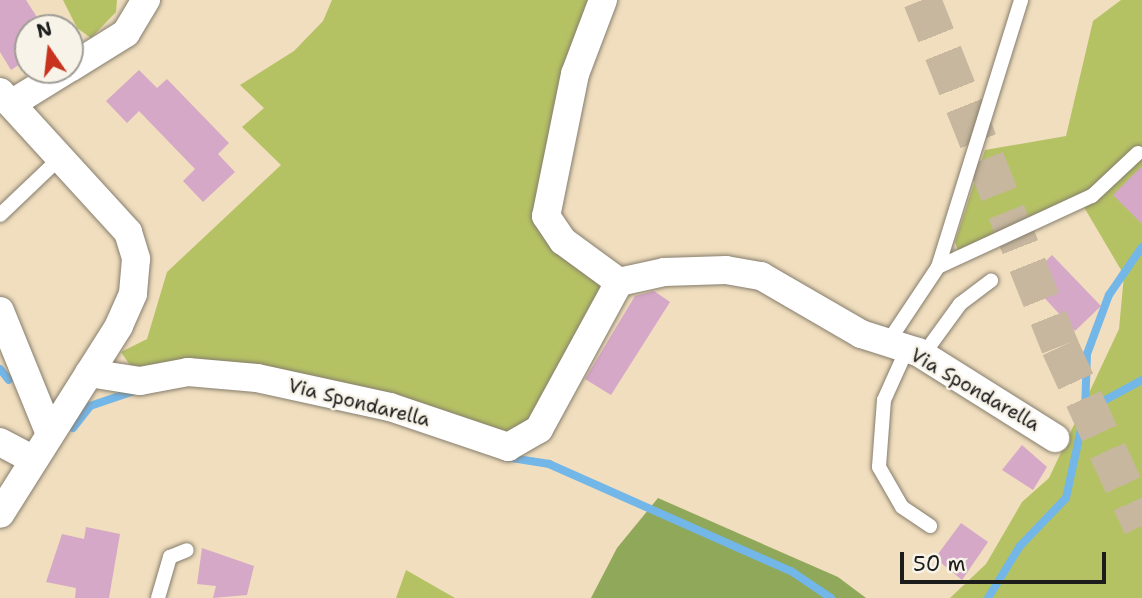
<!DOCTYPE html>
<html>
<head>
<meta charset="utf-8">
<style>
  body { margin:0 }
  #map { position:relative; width:1142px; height:598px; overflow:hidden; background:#f0debe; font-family:"Shantell Sans",sans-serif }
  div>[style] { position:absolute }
  .green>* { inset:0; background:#b5c264 }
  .forest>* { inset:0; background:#90a85a }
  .stream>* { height:8px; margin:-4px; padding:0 4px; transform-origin:4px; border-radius:4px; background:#73b6e8 }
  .building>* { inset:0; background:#d5a8c7 }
  .secondary-tunnel>* { height:38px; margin-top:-19px; transform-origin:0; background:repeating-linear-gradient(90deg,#c6b79e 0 38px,transparent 0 57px) }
  .roads { filter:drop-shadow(0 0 2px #867d6d) drop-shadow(0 0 2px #867d6d) }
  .lane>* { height:14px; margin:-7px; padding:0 7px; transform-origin:7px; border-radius:7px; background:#fff }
  .street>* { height:28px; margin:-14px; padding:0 14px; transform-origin:14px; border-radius:14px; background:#fff }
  span { translate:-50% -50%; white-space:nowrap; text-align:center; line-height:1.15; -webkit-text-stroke:5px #f7f3e8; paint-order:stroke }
  .street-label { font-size:19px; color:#1c1c1c }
  .north { position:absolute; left:14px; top:14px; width:70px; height:70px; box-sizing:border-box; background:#f7f3e8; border:2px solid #9f9d96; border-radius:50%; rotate:346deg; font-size:19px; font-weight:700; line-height:28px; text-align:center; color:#1c1c1c }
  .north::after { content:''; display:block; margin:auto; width:24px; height:32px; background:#c8321e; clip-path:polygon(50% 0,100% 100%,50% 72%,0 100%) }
  .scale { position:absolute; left:900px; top:552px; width:206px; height:32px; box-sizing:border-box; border:4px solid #1c1c1c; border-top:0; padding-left:9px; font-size:21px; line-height:24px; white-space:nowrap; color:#1c1c1c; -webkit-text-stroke:5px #f7f3e8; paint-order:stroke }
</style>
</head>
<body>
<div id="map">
  <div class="green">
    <i style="clip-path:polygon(63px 0,117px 0,116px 12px,91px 38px,77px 28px)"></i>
    <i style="clip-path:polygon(332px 0,592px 0,540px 195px,596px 272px,601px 291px,541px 413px,504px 436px,132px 368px,121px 352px,147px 339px,167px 272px,281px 165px,242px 127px,264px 108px,240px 85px,294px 51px,323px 21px)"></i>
    <i style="clip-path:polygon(1121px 0,1142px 0,1142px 598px,950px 598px,986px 564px,1022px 502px,1049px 478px,1119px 329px,1124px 275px,1078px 197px,959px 253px,955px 242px,985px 150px,1066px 136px,1093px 21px)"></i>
    <i style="clip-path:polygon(406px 570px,455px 598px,396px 598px)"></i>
  </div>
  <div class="forest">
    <i style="clip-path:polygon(658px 498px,838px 577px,866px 598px,591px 598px,617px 548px)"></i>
  </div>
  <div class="stream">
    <i style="left:0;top:369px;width:14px;rotate:51deg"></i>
    <i style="left:1085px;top:411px;width:65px;rotate:-28.5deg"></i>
    <i style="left:73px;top:428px;width:28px;rotate:-52deg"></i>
    <i style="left:90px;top:406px;width:50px;rotate:-18.8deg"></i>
    <i style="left:505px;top:457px;width:45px;rotate:9deg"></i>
    <i style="left:549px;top:464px;width:265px;rotate:23.9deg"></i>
    <i style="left:791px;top:571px;width:48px;rotate:34deg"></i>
    <i style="left:988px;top:598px;width:61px;rotate:-58.4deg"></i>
    <i style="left:1020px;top:546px;width:66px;rotate:-46.2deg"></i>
    <i style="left:1066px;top:498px;width:89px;rotate:-77.7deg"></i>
    <i style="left:1085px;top:411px;width:57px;rotate:-88deg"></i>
    <i style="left:1087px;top:354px;width:63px;rotate:-69.6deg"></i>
    <i style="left:1109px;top:295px;width:58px;rotate:-55.5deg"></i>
  </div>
  <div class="building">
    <i style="clip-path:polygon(0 0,26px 0,44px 28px,28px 28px,28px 59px,11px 70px,0 52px)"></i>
    <i style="clip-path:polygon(139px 70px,157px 88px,167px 79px,229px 143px,218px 154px,235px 172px,203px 202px,183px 181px,195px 169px,139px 111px,127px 123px,106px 101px)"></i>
    <i style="clip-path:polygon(1142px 166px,1142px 224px,1113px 195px)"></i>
    <i style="clip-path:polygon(1052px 255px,1101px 306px,1075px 331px,1027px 279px)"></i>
    <i style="clip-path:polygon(654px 291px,670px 302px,611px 395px,585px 379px,635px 296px)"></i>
    <i style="clip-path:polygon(1022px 445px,1047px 467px,1033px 490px,1002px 470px)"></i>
    <i style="clip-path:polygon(961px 523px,988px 542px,962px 580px,935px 558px)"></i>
    <i style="clip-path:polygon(86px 527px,120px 534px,109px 598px,75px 598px,76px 588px,46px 582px,62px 534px,84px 539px)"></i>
    <i style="clip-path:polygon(202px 548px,254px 566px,247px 595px,213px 598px,216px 586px,197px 584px)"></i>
  </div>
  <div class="secondary-tunnel">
    <i style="left:922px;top:0;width:373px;rotate:68.3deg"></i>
    <i style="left:1060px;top:347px;width:197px;rotate:65.4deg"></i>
  </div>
  <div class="roads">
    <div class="lane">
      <i style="left:0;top:215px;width:84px;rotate:-43.6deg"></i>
      <i style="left:938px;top:267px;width:170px;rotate:-24.8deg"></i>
      <i style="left:1092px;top:196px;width:63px;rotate:-43.1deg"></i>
      <i style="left:888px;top:342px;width:90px;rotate:-56.3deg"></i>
      <i style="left:938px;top:267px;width:280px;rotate:-72.7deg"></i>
      <i style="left:907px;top:349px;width:56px;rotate:114.3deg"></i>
      <i style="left:884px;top:400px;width:67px;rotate:94.3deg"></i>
      <i style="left:879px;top:467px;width:46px;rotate:60.1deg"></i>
      <i style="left:902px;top:507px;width:34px;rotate:34deg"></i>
      <i style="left:923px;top:355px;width:63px;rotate:-54deg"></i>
      <i style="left:960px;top:304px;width:39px;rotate:-37deg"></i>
      <i style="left:158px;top:598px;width:43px;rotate:-73.7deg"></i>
      <i style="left:170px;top:557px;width:18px;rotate:-22deg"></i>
    </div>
    <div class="street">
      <i style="left:603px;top:0;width:79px;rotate:110.7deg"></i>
      <i style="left:575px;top:74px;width:145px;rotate:101.5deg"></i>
      <i style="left:546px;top:216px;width:30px;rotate:56deg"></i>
      <i style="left:563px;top:241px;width:69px;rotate:36.2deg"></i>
      <i style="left:70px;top:68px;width:66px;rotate:-32deg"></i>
      <i style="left:126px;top:33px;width:39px;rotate:-59deg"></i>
      <i style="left:0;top:92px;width:190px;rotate:47.6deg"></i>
      <i style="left:128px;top:232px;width:28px;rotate:73deg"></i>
      <i style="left:136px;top:259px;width:35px;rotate:95deg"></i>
      <i style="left:133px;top:294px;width:35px;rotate:114deg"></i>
      <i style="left:119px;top:326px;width:222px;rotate:122.3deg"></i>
      <i style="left:11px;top:104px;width:65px;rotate:-31.7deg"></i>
      <i style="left:0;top:311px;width:133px;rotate:67.9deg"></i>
      <i style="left:89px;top:373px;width:52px;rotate:8.9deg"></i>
      <i style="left:140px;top:381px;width:49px;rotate:-10.6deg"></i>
      <i style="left:188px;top:372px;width:69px;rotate:5deg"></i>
      <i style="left:257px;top:378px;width:136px;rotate:12.3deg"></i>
      <i style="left:390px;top:407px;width:125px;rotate:18.7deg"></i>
      <i style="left:508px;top:447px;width:36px;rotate:-30deg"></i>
      <i style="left:539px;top:429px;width:167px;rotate:-61.4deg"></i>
      <i style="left:619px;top:282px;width:46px;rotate:-12.5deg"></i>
      <i style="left:664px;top:272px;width:62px;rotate:-1.8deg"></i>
      <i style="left:726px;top:270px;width:36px;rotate:10deg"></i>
      <i style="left:761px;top:276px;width:116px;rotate:30.1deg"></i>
      <i style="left:861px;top:334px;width:60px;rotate:17.5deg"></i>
      <i style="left:918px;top:352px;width:162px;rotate:32.1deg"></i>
      <i style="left:0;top:442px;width:36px;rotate:28deg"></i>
    </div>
  </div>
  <div class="street-label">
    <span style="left:975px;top:390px;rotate:30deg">Via Spondarella</span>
    <span style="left:359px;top:403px;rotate:14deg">Via Spondarella</span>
  </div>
  <div class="north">N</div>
  <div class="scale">50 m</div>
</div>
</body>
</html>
